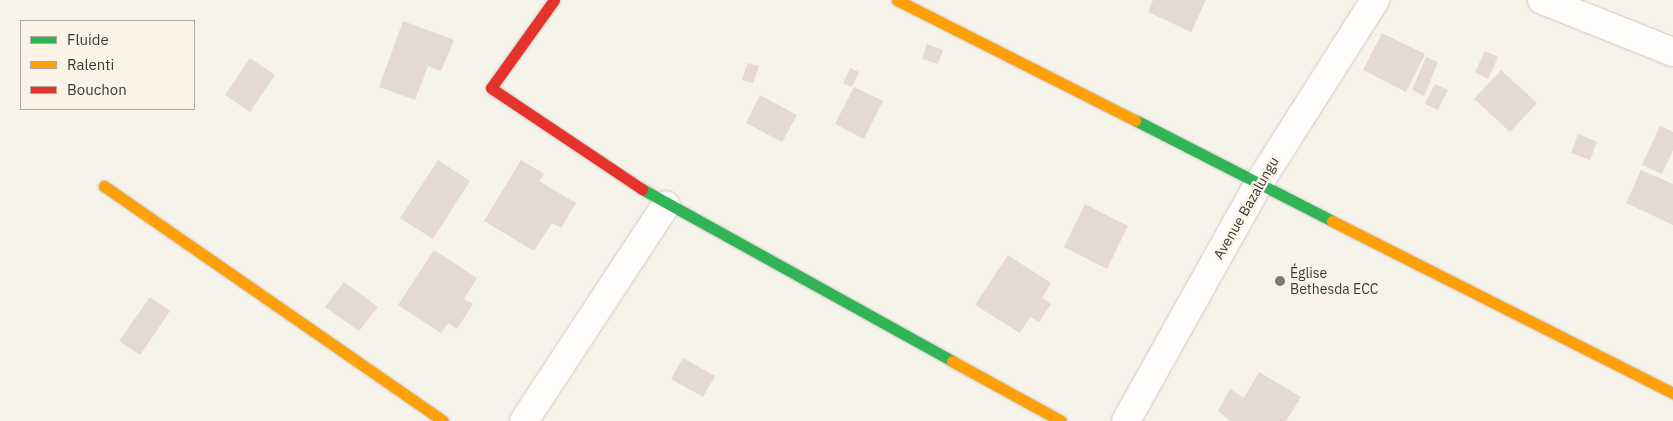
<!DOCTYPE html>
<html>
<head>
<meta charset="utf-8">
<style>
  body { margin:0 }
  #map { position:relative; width:1673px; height:421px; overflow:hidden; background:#f6f3eb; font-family:"IBM Plex Sans",sans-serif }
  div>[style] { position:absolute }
  .building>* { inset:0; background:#e4dad0 }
  .roads { filter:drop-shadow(0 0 1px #cbc9c2) drop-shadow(0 0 1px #cbc9c2) }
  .street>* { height:28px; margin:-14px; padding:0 14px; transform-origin:14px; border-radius:14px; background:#fefdfc }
  .fast>* { height:11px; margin:-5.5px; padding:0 5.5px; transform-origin:5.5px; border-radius:5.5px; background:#30b455 }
  .slow>* { height:11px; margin:-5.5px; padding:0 5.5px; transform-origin:5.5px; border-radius:5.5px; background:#ff9f0a }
  .jam>* { height:11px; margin:-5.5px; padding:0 5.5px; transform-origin:5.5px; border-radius:5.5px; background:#e5322d }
  .dots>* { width:14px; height:14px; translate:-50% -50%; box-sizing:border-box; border:2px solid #fbf4e6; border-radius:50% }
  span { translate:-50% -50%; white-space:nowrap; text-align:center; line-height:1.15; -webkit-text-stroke:4.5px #fbf4e6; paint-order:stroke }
  .street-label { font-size:14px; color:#3b3933 }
  .poi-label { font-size:14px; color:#3b3933 }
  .left { translate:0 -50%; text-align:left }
  .legend { position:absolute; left:20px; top:20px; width:175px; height:90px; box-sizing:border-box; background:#fbf4e6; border:1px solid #aea99e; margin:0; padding:6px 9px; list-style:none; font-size:15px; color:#3b3933 }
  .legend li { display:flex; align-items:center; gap:10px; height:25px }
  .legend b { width:25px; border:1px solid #aea99e }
</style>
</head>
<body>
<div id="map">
  <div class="building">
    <i style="clip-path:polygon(1153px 0,1206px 0,1191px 32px,1148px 12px)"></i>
    <i style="clip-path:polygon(403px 21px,454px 40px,441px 71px,428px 66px,415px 100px,379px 87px)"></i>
    <i style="clip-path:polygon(1382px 33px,1425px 54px,1406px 92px,1363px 70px)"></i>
    <i style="clip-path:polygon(927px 44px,943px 50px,938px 64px,922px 59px)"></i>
    <i style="clip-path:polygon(1485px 51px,1498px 57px,1488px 79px,1475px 72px)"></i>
    <i style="clip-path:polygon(1426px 57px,1438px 62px,1424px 96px,1412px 90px)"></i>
    <i style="clip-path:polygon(250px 58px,275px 75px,250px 112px,225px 95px)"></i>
    <i style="clip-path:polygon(748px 63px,759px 66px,753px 83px,742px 80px)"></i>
    <i style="clip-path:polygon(850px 68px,859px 72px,852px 87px,843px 83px)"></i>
    <i style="clip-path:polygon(1501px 70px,1537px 103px,1510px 132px,1474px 99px)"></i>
    <i style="clip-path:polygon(1435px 84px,1448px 90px,1438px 110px,1425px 104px)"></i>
    <i style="clip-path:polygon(854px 87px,883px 101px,864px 139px,835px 124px)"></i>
    <i style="clip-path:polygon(760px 95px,797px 115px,782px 142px,746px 123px)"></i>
    <i style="clip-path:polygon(1660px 126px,1673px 132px,1673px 150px,1662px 174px,1642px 165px)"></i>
    <i style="clip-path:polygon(1578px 134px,1597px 142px,1590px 160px,1571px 153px)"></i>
    <i style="clip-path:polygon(438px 160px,470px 181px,433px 239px,400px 218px)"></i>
    <i style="clip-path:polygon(521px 160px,544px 174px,539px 181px,576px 203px,561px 228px,552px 223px,534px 251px,484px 221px)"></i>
    <i style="clip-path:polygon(1641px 170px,1673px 184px,1673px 225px,1626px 203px)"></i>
    <i style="clip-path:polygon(1085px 204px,1128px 226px,1107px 269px,1064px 247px)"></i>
    <i style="clip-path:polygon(434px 250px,477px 278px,464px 299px,473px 304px,457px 329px,448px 323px,441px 333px,398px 305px)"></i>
    <i style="clip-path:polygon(1008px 255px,1051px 283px,1042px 298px,1051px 304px,1039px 322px,1030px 317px,1020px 333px,975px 305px)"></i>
    <i style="clip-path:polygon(344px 282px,378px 307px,359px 331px,325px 307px)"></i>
    <i style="clip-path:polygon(150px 297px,170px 311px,140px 355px,119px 341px)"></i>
    <i style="clip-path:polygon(683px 358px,715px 376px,703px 397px,671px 379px)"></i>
    <i style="clip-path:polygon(1259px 372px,1301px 397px,1286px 421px,1230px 421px,1218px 411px,1230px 389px,1244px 398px)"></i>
  </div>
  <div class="roads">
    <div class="street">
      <i style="left:1542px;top:0;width:141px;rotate:21.7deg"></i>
      <i style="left:524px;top:421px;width:258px;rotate:-56.7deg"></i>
      <i style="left:1126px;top:421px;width:273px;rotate:-60.8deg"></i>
      <i style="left:1259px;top:183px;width:217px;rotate:-57.6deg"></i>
    </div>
    <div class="fast">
      <i style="left:1135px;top:120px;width:221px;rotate:27.1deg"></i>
      <i style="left:642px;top:189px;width:355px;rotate:29deg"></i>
    </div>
    <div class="slow">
      <i style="left:897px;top:0;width:267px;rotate:26.8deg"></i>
      <i style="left:104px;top:186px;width:412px;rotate:34.7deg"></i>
      <i style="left:1332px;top:221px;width:382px;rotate:26.8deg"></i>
      <i style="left:952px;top:361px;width:124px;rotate:28.8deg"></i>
    </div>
    <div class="jam">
      <i style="left:554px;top:0;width:108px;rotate:125.6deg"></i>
      <i style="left:491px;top:88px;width:182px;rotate:33.8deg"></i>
    </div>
  </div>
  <div class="dots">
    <i style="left:1280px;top:281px;background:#7c7a73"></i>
  </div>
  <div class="street-label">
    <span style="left:1246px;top:208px;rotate:-60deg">Avenue Bazalungu</span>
  </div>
  <div class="poi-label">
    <span class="left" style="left:1290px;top:281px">Église<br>Bethesda ECC</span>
  </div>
  <ul class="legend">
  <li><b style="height:6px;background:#30b455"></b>Fluide</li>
  <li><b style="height:6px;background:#ff9f0a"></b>Ralenti</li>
  <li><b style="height:6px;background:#e5322d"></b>Bouchon</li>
  </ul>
</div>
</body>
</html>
